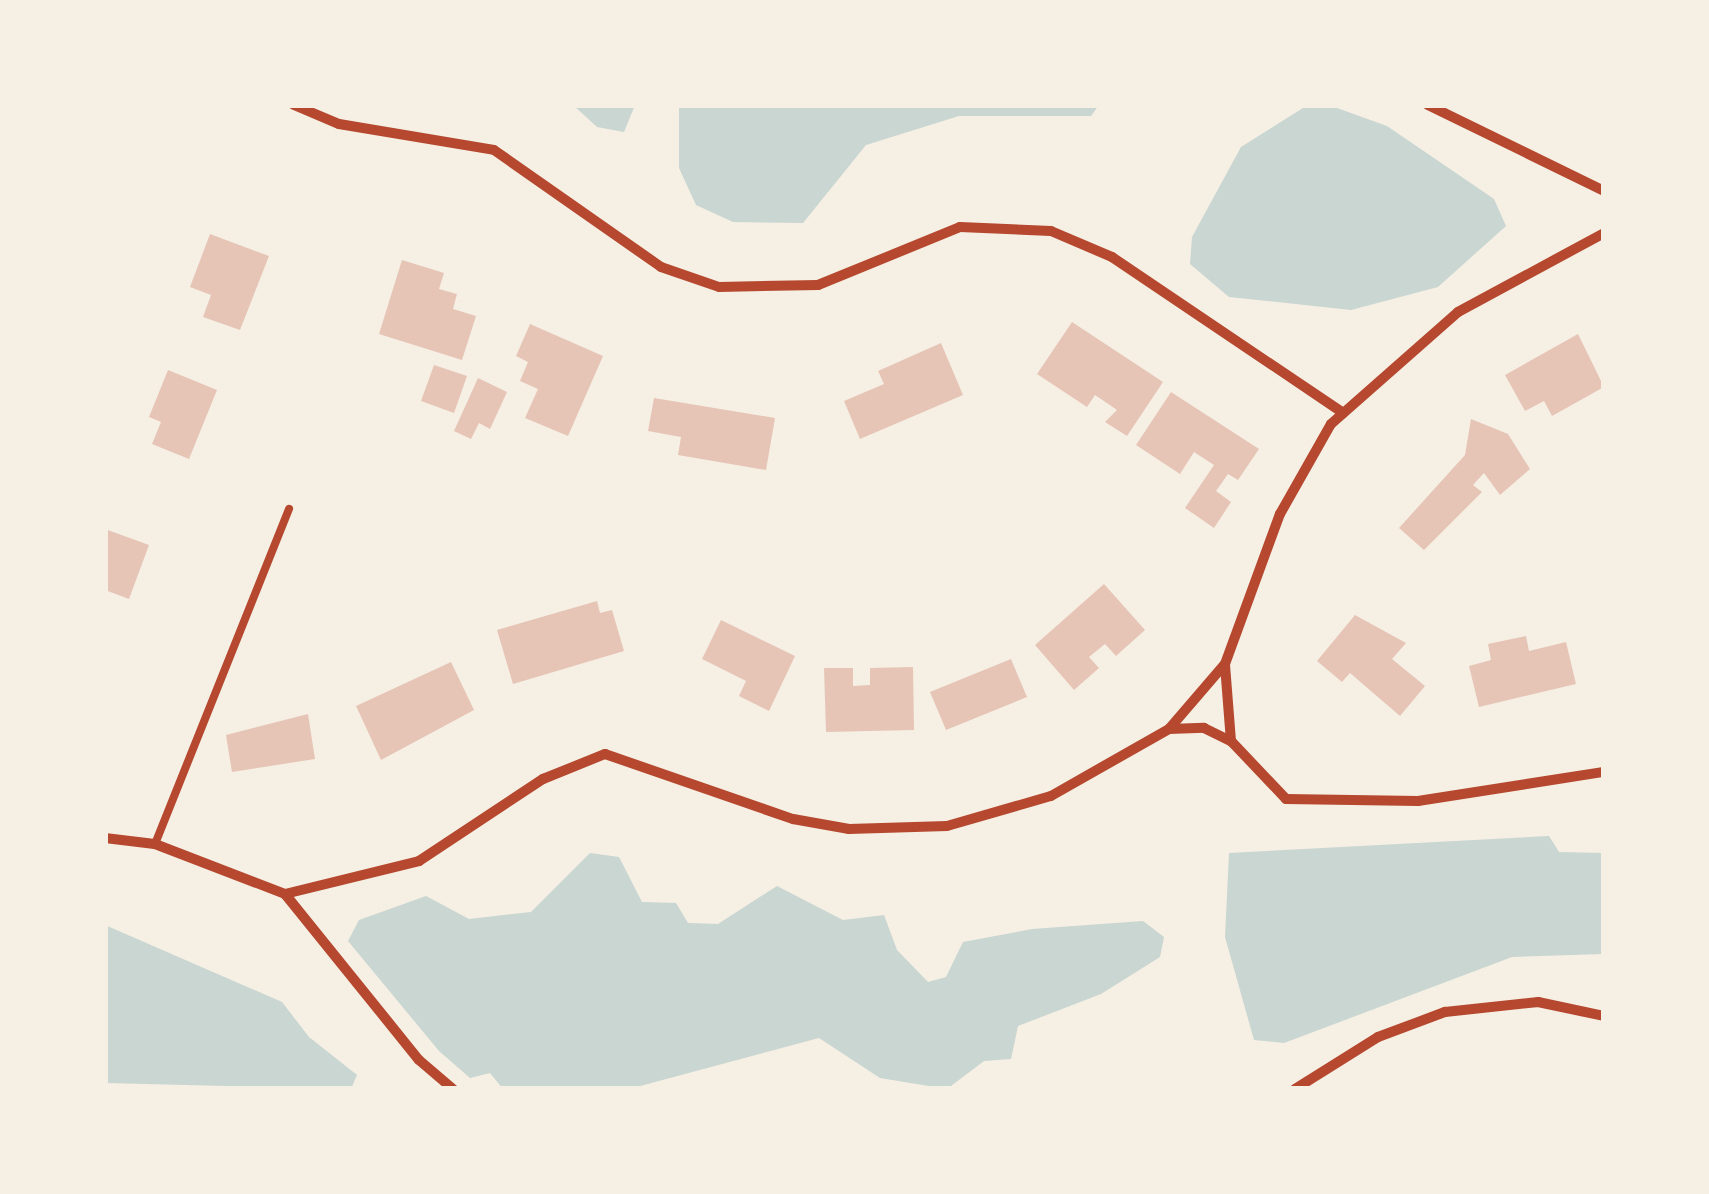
<!DOCTYPE html>
<html>
<head>
<meta charset="utf-8">
<style>
  body { margin:0 }
  #map { position:relative; width:1709px; height:1194px; overflow:hidden; background:#f6efe4; font-family:"Titillium Web",sans-serif }
  div>[style] { position:absolute }
  .water>* { inset:0; background:#c9d6d2 }
  .building>* { inset:0; background:#e6c5b7 }
  .service>* { height:8px; margin:-4px; padding:0 4px; transform-origin:4px; border-radius:4px; background:#b5482f }
  .minor>* { height:10px; margin:-5px; padding:0 5px; transform-origin:5px; border-radius:5px; background:#b5482f }
  span { translate:-50% -50%; white-space:nowrap; text-align:center; line-height:1.15; -webkit-text-stroke:10px #f6efe4; paint-order:stroke }
  .frame { position:absolute; inset:0; border:108px solid #f6efe4; pointer-events:none }
</style>
</head>
<body>
<div id="map">
  <div class="water">
    <i style="clip-path:polygon(573px 105px,635px 105px,624px 132px,597px 127px)"></i>
    <i style="clip-path:polygon(679px 105px,1099px 105px,1091px 116px,959px 116px,866px 145px,803px 223px,733px 222px,696px 205px,679px 168px)"></i>
    <i style="clip-path:polygon(1303px 108px,1337px 108px,1387px 126px,1494px 199px,1506px 226px,1438px 287px,1351px 310px,1229px 297px,1190px 264px,1192px 237px,1241px 147px)"></i>
    <i style="clip-path:polygon(1549px 836px,1559px 852px,1604px 853px,1604px 954px,1512px 957px,1284px 1043px,1254px 1040px,1225px 937px,1229px 853px)"></i>
    <i style="clip-path:polygon(590px 853px,619px 857px,642px 902px,676px 903px,688px 923px,718px 924px,777px 886px,843px 920px,884px 915px,897px 950px,928px 982px,946px 977px,963px 942px,1032px 929px,1143px 921px,1164px 937px,1160px 957px,1101px 994px,1018px 1026px,1011px 1059px,984px 1061px,947px 1089px,880px 1078px,819px 1038px,629px 1089px,503px 1089px,490px 1073px,470px 1078px,439px 1051px,348px 941px,359px 920px,426px 896px,469px 919px,531px 912px)"></i>
    <i style="clip-path:polygon(105px 925px,282px 1002px,309px 1037px,357px 1075px,351px 1089px,105px 1083px)"></i>
  </div>
  <div class="building">
    <i style="clip-path:polygon(210px 234px,269px 256px,240px 330px,203px 317px,211px 295px,190px 287px)"></i>
    <i style="clip-path:polygon(402px 260px,444px 273px,439px 289px,457px 294px,453px 309px,476px 316px,462px 360px,379px 334px)"></i>
    <i style="clip-path:polygon(1072px 322px,1163px 382px,1127px 436px,1105px 422px,1117px 410px,1095px 395px,1087px 407px,1037px 374px)"></i>
    <i style="clip-path:polygon(530px 324px,603px 356px,568px 436px,525px 418px,538px 389px,520px 381px,528px 362px,516px 356px)"></i>
    <i style="clip-path:polygon(1578px 334px,1604px 387px,1552px 416px,1544px 401px,1525px 411px,1505px 375px)"></i>
    <i style="clip-path:polygon(941px 343px,963px 395px,860px 439px,844px 401px,884px 384px,878px 371px)"></i>
    <i style="clip-path:polygon(434px 365px,467px 376px,454px 413px,421px 401px)"></i>
    <i style="clip-path:polygon(168px 370px,217px 390px,189px 459px,152px 444px,161px 422px,149px 417px)"></i>
    <i style="clip-path:polygon(478px 378px,507px 392px,490px 429px,479px 423px,471px 439px,454px 431px)"></i>
    <i style="clip-path:polygon(1171px 392px,1259px 449px,1238px 480px,1228px 474px,1216px 491px,1231px 502px,1214px 528px,1185px 508px,1214px 465px,1194px 452px,1180px 474px,1136px 445px)"></i>
    <i style="clip-path:polygon(654px 398px,775px 418px,766px 470px,678px 455px,681px 437px,648px 431px)"></i>
    <i style="clip-path:polygon(1471px 419px,1508px 434px,1530px 469px,1500px 495px,1484px 473px,1473px 485px,1482px 492px,1424px 550px,1399px 528px,1465px 455px)"></i>
    <i style="clip-path:polygon(105px 529px,149px 545px,129px 599px,105px 590px)"></i>
    <i style="clip-path:polygon(1104px 584px,1145px 630px,1116px 656px,1105px 644px,1089px 657px,1099px 668px,1074px 690px,1035px 645px)"></i>
    <i style="clip-path:polygon(597px 601px,600px 613px,612px 610px,624px 651px,513px 684px,497px 630px)"></i>
    <i style="clip-path:polygon(1355px 615px,1406px 643px,1392px 659px,1425px 686px,1400px 716px,1350px 673px,1342px 682px,1317px 661px)"></i>
    <i style="clip-path:polygon(721px 620px,795px 656px,769px 711px,739px 696px,746px 681px,702px 659px)"></i>
    <i style="clip-path:polygon(1526px 636px,1529px 651px,1566px 642px,1576px 684px,1479px 707px,1469px 666px,1491px 660px,1488px 644px)"></i>
    <i style="clip-path:polygon(1011px 659px,1027px 697px,946px 730px,930px 692px)"></i>
    <i style="clip-path:polygon(451px 662px,474px 710px,381px 760px,356px 706px)"></i>
    <i style="clip-path:polygon(913px 667px,914px 730px,826px 732px,824px 668px,853px 668px,853px 686px,870px 685px,870px 668px)"></i>
    <i style="clip-path:polygon(308px 714px,315px 759px,232px 772px,226px 735px)"></i>
  </div>
  <div class="service">
    <i style="left:155px;top:844px;width:361px;rotate:-68.2deg"></i>
  </div>
  <div class="minor">
    <i style="left:294px;top:105px;width:49px;rotate:22.9deg"></i>
    <i style="left:339px;top:124px;width:157px;rotate:9.5deg"></i>
    <i style="left:494px;top:150px;width:204px;rotate:35deg"></i>
    <i style="left:661px;top:267px;width:61px;rotate:19deg"></i>
    <i style="left:719px;top:287px;width:99px;rotate:-1.2deg"></i>
    <i style="left:818px;top:285px;width:153px;rotate:-22.2deg"></i>
    <i style="left:960px;top:227px;width:91px;rotate:2.5deg"></i>
    <i style="left:1051px;top:231px;width:66px;rotate:23.1deg"></i>
    <i style="left:1112px;top:257px;width:279px;rotate:34deg"></i>
    <i style="left:1428px;top:105px;width:196px;rotate:26deg"></i>
    <i style="left:1225px;top:665px;width:76px;rotate:85.5deg"></i>
    <i style="left:1231px;top:741px;width:80px;rotate:46.5deg"></i>
    <i style="left:1286px;top:799px;width:132px;rotate:0.9deg"></i>
    <i style="left:1418px;top:801px;width:188px;rotate:-8.9deg"></i>
    <i style="left:1169px;top:729px;width:35px;rotate:-2deg"></i>
    <i style="left:1204px;top:728px;width:30px;rotate:26deg"></i>
    <i style="left:105px;top:838px;width:50px;rotate:6.8deg"></i>
    <i style="left:155px;top:844px;width:139px;rotate:21deg"></i>
    <i style="left:285px;top:894px;width:138px;rotate:-13.8deg"></i>
    <i style="left:419px;top:861px;width:149px;rotate:-33.5deg"></i>
    <i style="left:543px;top:779px;width:67px;rotate:-22deg"></i>
    <i style="left:605px;top:754px;width:199px;rotate:19.1deg"></i>
    <i style="left:793px;top:819px;width:57px;rotate:10.1deg"></i>
    <i style="left:849px;top:829px;width:98px;rotate:-1.8deg"></i>
    <i style="left:947px;top:826px;width:108px;rotate:-16.1deg"></i>
    <i style="left:1051px;top:796px;width:136px;rotate:-29.6deg"></i>
    <i style="left:1169px;top:729px;width:86px;rotate:-49.3deg"></i>
    <i style="left:1225px;top:664px;width:160px;rotate:-69.9deg"></i>
    <i style="left:1280px;top:514px;width:103px;rotate:-60.5deg"></i>
    <i style="left:1331px;top:424px;width:169px;rotate:-41.4deg"></i>
    <i style="left:1458px;top:312px;width:166px;rotate:-28.4deg"></i>
    <i style="left:285px;top:894px;width:213px;rotate:51.1deg"></i>
    <i style="left:419px;top:1060px;width:45px;rotate:40.5deg"></i>
    <i style="left:1295px;top:1089px;width:98px;rotate:-32.1deg"></i>
    <i style="left:1378px;top:1037px;width:72px;rotate:-20.5deg"></i>
    <i style="left:1445px;top:1012px;width:94px;rotate:-6.1deg"></i>
    <i style="left:1538px;top:1002px;width:67px;rotate:12deg"></i>
  </div>
  <div class="frame"></div>
</div>
</body>
</html>
